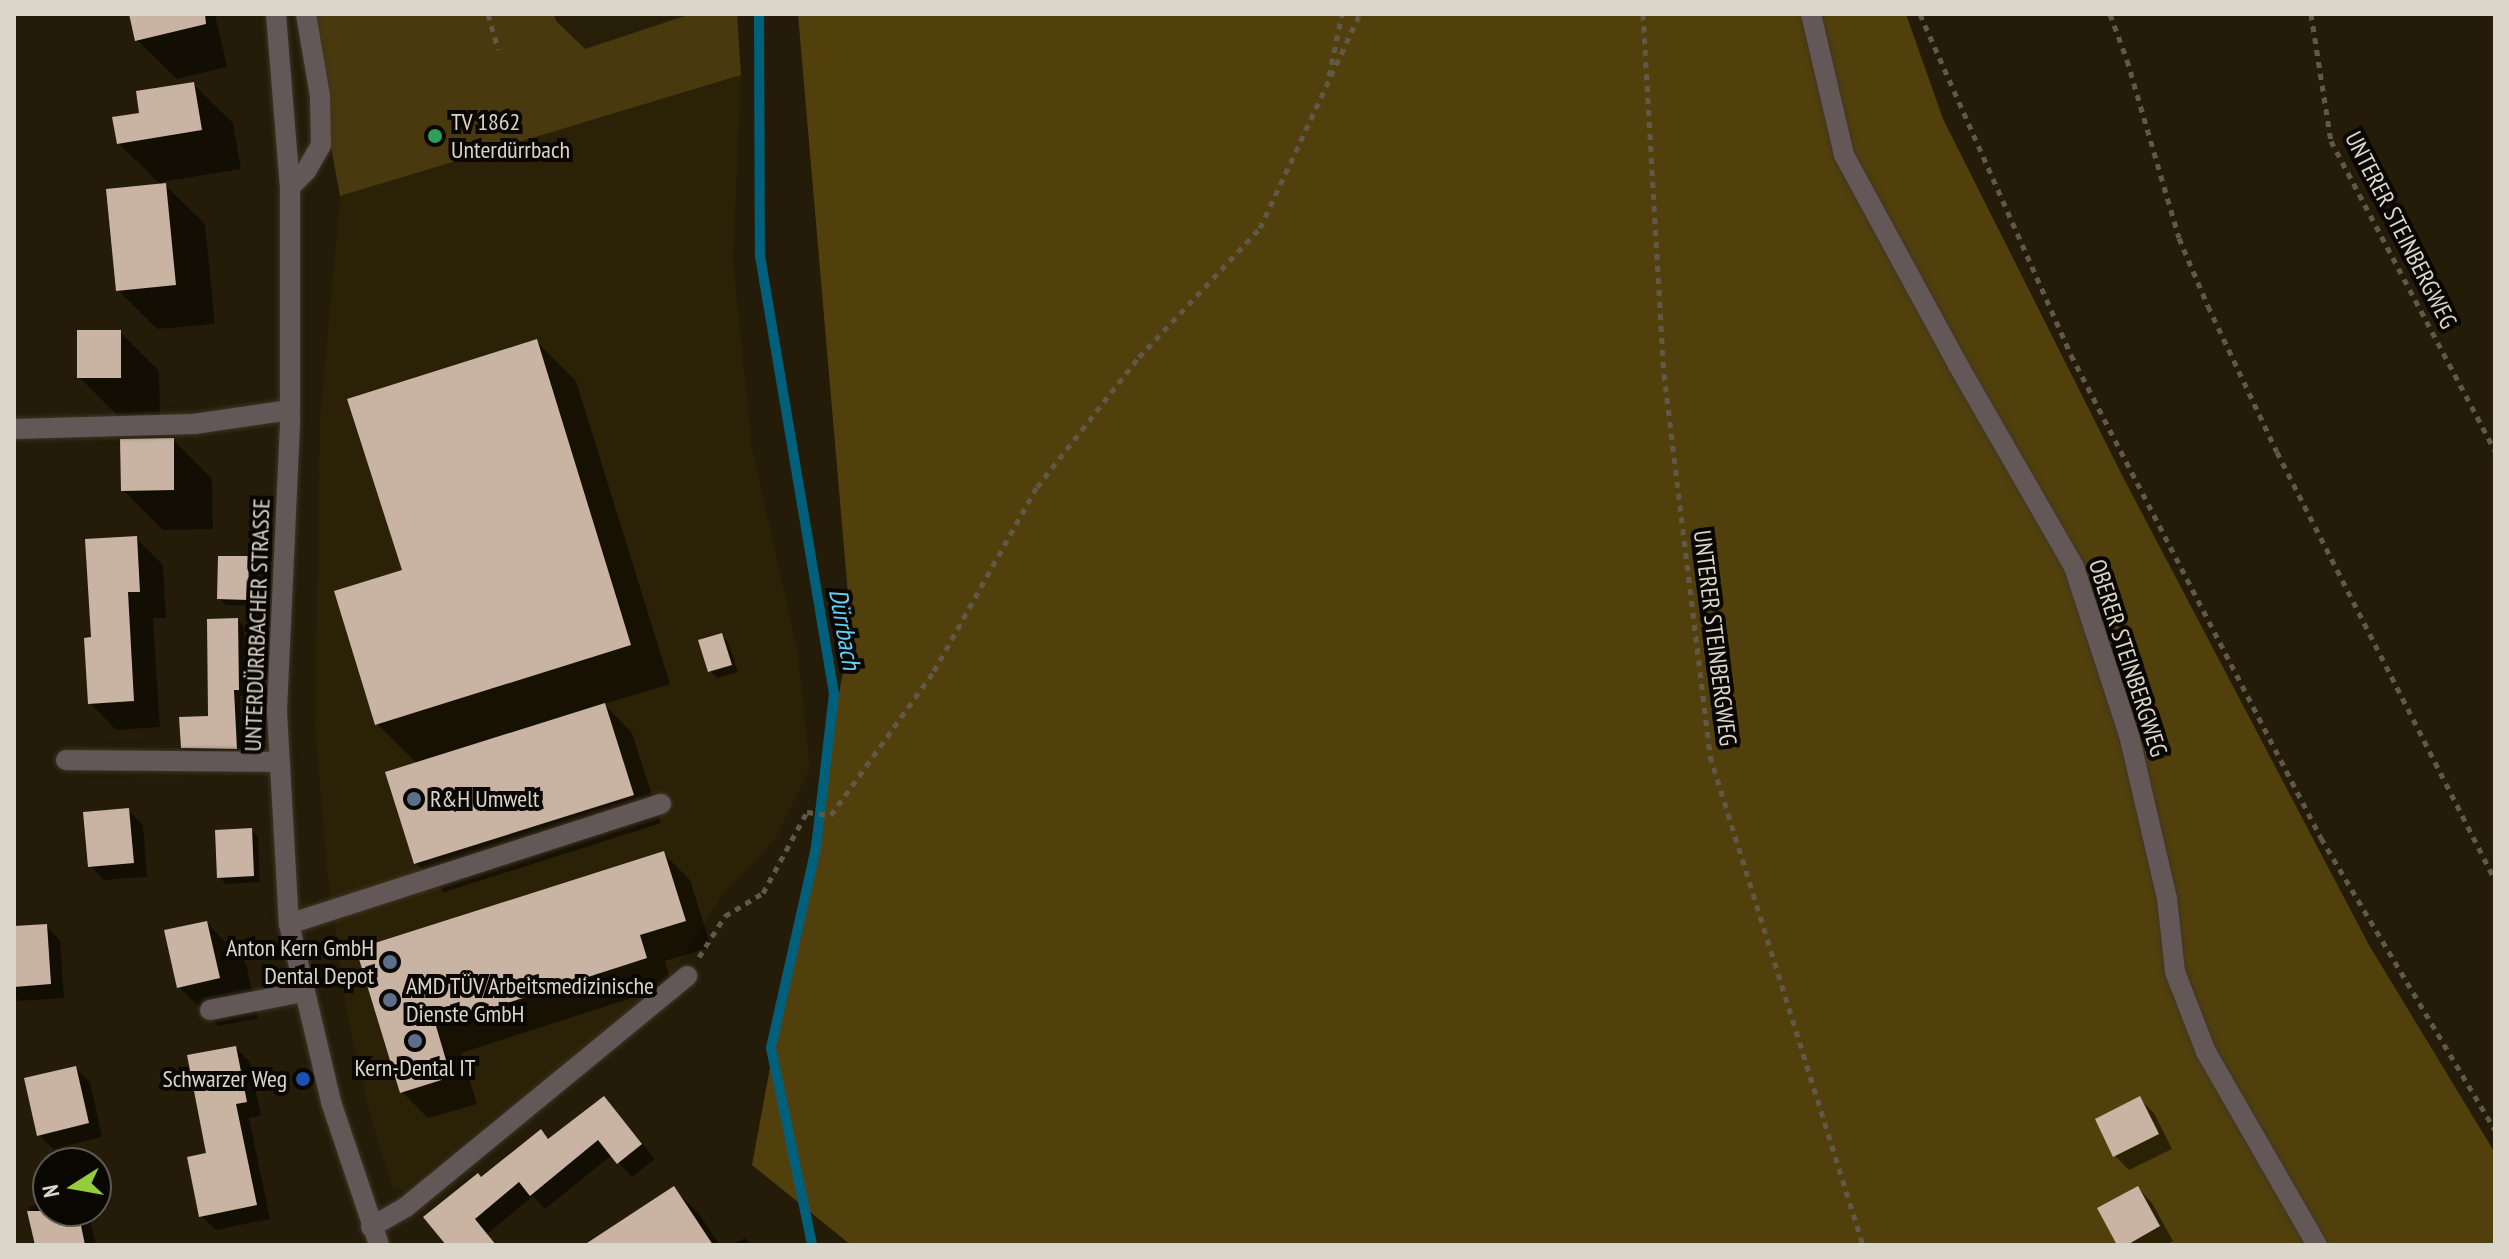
<!DOCTYPE html>
<html>
<head>
<meta charset="utf-8">
<style>
  body { margin:0 }
  #map { position:relative; width:2509px; height:1259px; overflow:hidden; background:#241c09; font-family:"PT Sans Narrow",sans-serif }
  div>[style] { position:absolute }
  .built>* { inset:0; background:#2b2106 }
  .green>* { inset:0; background:#49390e }
  .forest>* { inset:0; background:#52400c }
  .shadow>* { inset:0; background:#0007 }
  .stream>* { height:10px; margin:-5px; padding:0 5px; transform-origin:5px; border-radius:5px; background:#00607c }
  .building>* { inset:0; background:#c9b3a2 }
  .path>* { height:5px; margin-top:-2.5px; transform-origin:0; background:repeating-linear-gradient(90deg,#605948 0 6px,transparent 0 12px) }
  .roads { filter:drop-shadow(0 0 2px #3e3624) drop-shadow(0 0 2px #3e3624) }
  .minor>* { height:20px; margin:-10px; padding:0 10px; transform-origin:10px; border-radius:10px; background:#635758 }
  .dots>* { width:22px; height:22px; translate:-50% -50%; box-sizing:border-box; border:4px solid #0a0702; border-radius:50% }
  span { translate:-50% -50%; white-space:nowrap; text-align:center; line-height:1.15; -webkit-text-stroke:8px #0a0702; paint-order:stroke }
  .poi-label { font-size:24px; color:#dbd6ca }
  .left { translate:0 -50%; text-align:left }
  .right { translate:-100% -50%; text-align:right }
  .street-label { font-size:24px; color:#dbd6ca }
  .water-label { font-size:26px; color:#61d2fc; font-style:italic }
  .frame { position:absolute; inset:0; border:16px solid #dbd6ca; pointer-events:none }
  .north { position:absolute; left:32px; top:1147px; width:80px; height:80px; box-sizing:border-box; background:#0a0702; border:2px solid #5e5a52; border-radius:50%; rotate:259deg; font-size:22px; font-weight:700; line-height:32px; text-align:center; color:#dbd6ca }
  .north::after { content:''; display:block; margin:auto; width:28px; height:36px; background:#95cc3b; clip-path:polygon(50% 0,100% 100%,50% 72%,0 100%) }
</style>
</head>
<body>
<div id="map">
  <div class="built">
    <i style="clip-path:polygon(741px 75px,733px 260px,752px 448px,798px 653px,810px 768px,776px 838px,724px 893px,671px 975px,405px 1190px,393px 1189px,370px 1114px,347px 1013px,328px 876px,315px 729px,320px 420px,340px 196px)"></i>
  </div>
  <div class="green">
    <i style="clip-path:polygon(307px 14px,737px 14px,741px 75px,340px 196px)"></i>
  </div>
  <div class="forest">
    <i style="clip-path:polygon(798px 14px,1906px 14px,1943px 119px,2124px 479px,2369px 945px,2495px 1153px,2495px 1245px,851px 1245px,752px 1165px,851px 629px)"></i>
  </div>
  <div class="shadow">
    <i style="clip-path:polygon(131px 14px,215px 14px,227px 67px,177px 79px,137px 40px)"></i>
    <i style="clip-path:polygon(554px 14px,691px 14px,585px 49px,556px 21px)"></i>
    <i style="clip-path:polygon(193px 84px,233px 123px,241px 169px,162px 182px,205px 224px,215px 324px,157px 329px,118px 290px,161px 185px,118px 143px,141px 114px)"></i>
    <i style="clip-path:polygon(120px 332px,159px 371px,160px 416px,119px 417px,79px 377px)"></i>
    <i style="clip-path:polygon(536px 341px,576px 381px,670px 684px,604px 704px,632px 733px,661px 823px,444px 892px,416px 863px,418px 764px,377px 724px,404px 572px)"></i>
    <i style="clip-path:polygon(173px 440px,212px 479px,213px 529px,163px 530px,123px 490px)"></i>
    <i style="clip-path:polygon(136px 538px,163px 565px,166px 618px,153px 618px,160px 727px,116px 730px,90px 703px,93px 639px)"></i>
    <i style="clip-path:polygon(248px 558px,255px 565px,254px 606px,226px 605px,219px 598px)"></i>
    <i style="clip-path:polygon(238px 620px,244px 627px,245px 696px,240px 696px,243px 754px,189px 754px,183px 747px,210px 717px)"></i>
    <i style="clip-path:polygon(722px 635px,728px 642px,738px 672px,717px 678px,710px 671px)"></i>
    <i style="clip-path:polygon(128px 810px,143px 825px,147px 877px,104px 880px,90px 866px)"></i>
    <i style="clip-path:polygon(251px 830px,258px 837px,260px 882px,226px 884px,219px 877px)"></i>
    <i style="clip-path:polygon(663px 853px,690px 880px,711px 947px,665px 961px,672px 985px,461px 1053px,477px 1104px,428px 1118px,402px 1092px,358px 951px)"></i>
    <i style="clip-path:polygon(207px 923px,246px 963px,258px 1018px,218px 1026px,179px 987px)"></i>
    <i style="clip-path:polygon(46px 926px,60px 940px,64px 998px,19px 1001px,14px 996px,14px 928px)"></i>
    <i style="clip-path:polygon(236px 1048px,250px 1062px,261px 1116px,249px 1118px,270px 1219px,216px 1230px,201px 1216px)"></i>
    <i style="clip-path:polygon(75px 1068px,90px 1082px,102px 1137px,53px 1149px,39px 1135px)"></i>
    <i style="clip-path:polygon(604px 1098px,655px 1159px,632px 1177px,612px 1155px,545px 1209px,533px 1196px,487px 1234px,496px 1245px,448px 1245px,482px 1180px,549px 1141px)"></i>
    <i style="clip-path:polygon(2140px 1099px,2154px 1113px,2172px 1149px,2129px 1170px,2115px 1156px,2097px 1120px)"></i>
    <i style="clip-path:polygon(2138px 1188px,2152px 1203px,2173px 1241px,2166px 1245px,2119px 1245px)"></i>
    <i style="clip-path:polygon(674px 1189px,699px 1214px,720px 1245px,588px 1245px)"></i>
    <i style="clip-path:polygon(48px 1203px,48px 1211px,88px 1211px,96px 1245px,37px 1245px,29px 1207px)"></i>
    <i style="clip-path:polygon(745px 1238px,752px 1245px,731px 1245px)"></i>
  </div>
  <div class="stream">
    <i style="left:759px;top:14px;width:242px;rotate:89.8deg"></i>
    <i style="left:760px;top:256px;width:444px;rotate:80.4deg"></i>
    <i style="left:834px;top:694px;width:155px;rotate:96.7deg"></i>
    <i style="left:816px;top:848px;width:205px;rotate:102.7deg"></i>
    <i style="left:771px;top:1048px;width:201px;rotate:78.2deg"></i>
  </div>
  <div class="building">
    <i style="clip-path:polygon(129px 14px,205px 14px,206px 24px,135px 41px)"></i>
    <i style="clip-path:polygon(194px 82px,202px 130px,117px 144px,112px 117px,139px 113px,136px 91px)"></i>
    <i style="clip-path:polygon(166px 183px,176px 285px,116px 291px,106px 189px)"></i>
    <i style="clip-path:polygon(77px 330px,121px 330px,121px 378px,77px 378px)"></i>
    <i style="clip-path:polygon(537px 339px,631px 645px,375px 725px,334px 591px,402px 570px,347px 399px)"></i>
    <i style="clip-path:polygon(174px 438px,174px 490px,121px 491px,120px 439px)"></i>
    <i style="clip-path:polygon(137px 536px,140px 592px,128px 592px,134px 701px,88px 704px,84px 638px,91px 637px,85px 539px)"></i>
    <i style="clip-path:polygon(218px 556px,249px 556px,248px 600px,217px 599px)"></i>
    <i style="clip-path:polygon(238px 618px,239px 690px,234px 690px,237px 749px,181px 748px,179px 717px,208px 716px,207px 619px)"></i>
    <i style="clip-path:polygon(722px 633px,732px 665px,708px 672px,698px 640px)"></i>
    <i style="clip-path:polygon(605px 703px,634px 795px,414px 864px,385px 772px)"></i>
    <i style="clip-path:polygon(129px 808px,134px 863px,88px 867px,83px 812px)"></i>
    <i style="clip-path:polygon(252px 828px,254px 876px,217px 878px,215px 830px)"></i>
    <i style="clip-path:polygon(664px 851px,686px 921px,640px 935px,647px 958px,436px 1026px,451px 1077px,400px 1093px,356px 949px)"></i>
    <i style="clip-path:polygon(207px 921px,220px 978px,177px 988px,164px 930px)"></i>
    <i style="clip-path:polygon(47px 924px,51px 984px,14px 987px,14px 926px)"></i>
    <i style="clip-path:polygon(236px 1046px,247px 1102px,236px 1104px,257px 1205px,199px 1217px,187px 1157px,206px 1153px,187px 1055px)"></i>
    <i style="clip-path:polygon(76px 1066px,89px 1123px,37px 1136px,24px 1078px)"></i>
    <i style="clip-path:polygon(604px 1096px,642px 1144px,617px 1164px,598px 1140px,530px 1196px,519px 1182px,475px 1219px,496px 1245px,446px 1245px,423px 1217px,478px 1173px,481px 1177px,541px 1129px,548px 1139px)"></i>
    <i style="clip-path:polygon(2140px 1096px,2159px 1134px,2113px 1157px,2095px 1119px)"></i>
    <i style="clip-path:polygon(674px 1186px,713px 1245px,584px 1245px)"></i>
    <i style="clip-path:polygon(2138px 1186px,2160px 1226px,2127px 1245px,2117px 1245px,2097px 1208px)"></i>
    <i style="clip-path:polygon(27px 1211px,78px 1211px,85px 1245px,35px 1245px)"></i>
  </div>
  <div class="path">
    <i style="left:488px;top:14px;width:37px;rotate:74deg"></i>
    <i style="left:1643px;top:14px;width:361px;rotate:86.7deg"></i>
    <i style="left:1664px;top:374px;width:385px;rotate:83.1deg"></i>
    <i style="left:1710px;top:756px;width:512px;rotate:72.63deg"></i>
    <i style="left:1920px;top:14px;width:373px;rotate:66.1deg"></i>
    <i style="left:2071px;top:355px;width:544px;rotate:62.63deg"></i>
    <i style="left:2321px;top:838px;width:340px;rotate:59.2deg"></i>
    <i style="left:2110px;top:14px;width:49px;rotate:69.7deg"></i>
    <i style="left:2127px;top:60px;width:185px;rotate:73.7deg"></i>
    <i style="left:2179px;top:238px;width:74px;rotate:66.9deg"></i>
    <i style="left:2208px;top:306px;width:161px;rotate:64.7deg"></i>
    <i style="left:2277px;top:452px;width:479px;rotate:63deg"></i>
    <i style="left:2311px;top:14px;width:129px;rotate:81.1deg"></i>
    <i style="left:2331px;top:141px;width:351px;rotate:62.1deg"></i>
    <i style="left:1329px;top:76px;width:63px;rotate:-78.2deg"></i>
    <i style="left:699px;top:957px;width:49px;rotate:-57.6deg"></i>
    <i style="left:725px;top:916px;width:44px;rotate:-31.2deg"></i>
    <i style="left:763px;top:893px;width:92px;rotate:-61.5deg"></i>
    <i style="left:807px;top:812px;width:24px;rotate:7deg"></i>
    <i style="left:831px;top:815px;width:177px;rotate:-54.4deg"></i>
    <i style="left:934px;top:671px;width:211px;rotate:-60.8deg"></i>
    <i style="left:1037px;top:487px;width:165px;rotate:-51.9deg"></i>
    <i style="left:1139px;top:357px;width:177px;rotate:-46.8deg"></i>
    <i style="left:1260px;top:228px;width:236px;rotate:-65deg"></i>
  </div>
  <div class="roads">
    <div class="minor">
      <i style="left:276px;top:14px;width:174px;rotate:85.4deg"></i>
      <i style="left:290px;top:187px;width:237px;rotate:90deg"></i>
      <i style="left:290px;top:424px;width:287px;rotate:92.6deg"></i>
      <i style="left:277px;top:711px;width:213px;rotate:86.8deg"></i>
      <i style="left:289px;top:924px;width:183px;rotate:76.7deg"></i>
      <i style="left:331px;top:1102px;width:151px;rotate:71.4deg"></i>
      <i style="left:1811px;top:14px;width:145px;rotate:76.8deg"></i>
      <i style="left:1844px;top:155px;width:239px;rotate:61.5deg"></i>
      <i style="left:1958px;top:365px;width:233px;rotate:60.1deg"></i>
      <i style="left:2074px;top:567px;width:177px;rotate:71.9deg"></i>
      <i style="left:2129px;top:735px;width:167px;rotate:76.9deg"></i>
      <i style="left:2167px;top:898px;width:74px;rotate:83.8deg"></i>
      <i style="left:2175px;top:972px;width:86px;rotate:68.8deg"></i>
      <i style="left:2206px;top:1052px;width:223px;rotate:60.1deg"></i>
      <i style="left:290px;top:187px;width:23px;rotate:-45deg"></i>
      <i style="left:306px;top:171px;width:30px;rotate:-60deg"></i>
      <i style="left:321px;top:145px;width:49px;rotate:-91.2deg"></i>
      <i style="left:320px;top:96px;width:83px;rotate:-99.7deg"></i>
      <i style="left:14px;top:429px;width:180px;rotate:-1.6deg"></i>
      <i style="left:194px;top:424px;width:97px;rotate:-8.3deg"></i>
      <i style="left:66px;top:760px;width:213px;rotate:0.5deg"></i>
      <i style="left:289px;top:924px;width:391px;rotate:-17.9deg"></i>
      <i style="left:210px;top:1010px;width:95px;rotate:-11deg"></i>
      <i style="left:371px;top:1227px;width:40px;rotate:-29.7deg"></i>
      <i style="left:406px;top:1207px;width:364px;rotate:-39.4deg"></i>
    </div>
  </div>
  <div class="dots">
    <i style="left:435px;top:136px;background:#2e9e5b"></i>
    <i style="left:414px;top:799px;background:#5c6f8a"></i>
    <i style="left:390px;top:962px;background:#5c6f8a"></i>
    <i style="left:390px;top:1000px;background:#5c6f8a"></i>
    <i style="left:415px;top:1041px;background:#5c6f8a"></i>
    <i style="left:303px;top:1079px;background:#1a4fb4"></i>
  </div>
  <div class="poi-label">
    <span class="left" style="left:451px;top:136px">TV 1862<br>Unterdürrbach</span>
    <span class="left" style="left:430px;top:799px">R&amp;H Umwelt</span>
    <span class="right" style="left:374px;top:962px">Anton Kern GmbH<br>Dental Depot</span>
    <span class="left" style="left:406px;top:1000px">AMD TÜV Arbeitsmedizinische<br>Dienste GmbH</span>
    <span style="left:415px;top:1068px">Kern-Dental IT</span>
    <span class="right" style="left:287px;top:1079px">Schwarzer Weg</span>
  </div>
  <div class="street-label">
    <span style="left:2401px;top:230px;rotate:63deg">UNTERER STEINBERGWEG</span>
    <span style="left:257px;top:625px;rotate:-88deg">UNTERDÜRRBACHER STRASSE</span>
    <span style="left:1715px;top:638px;rotate:83deg">UNTERER STEINBERGWEG</span>
    <span style="left:2128px;top:658px;rotate:72deg">OBERER STEINBERGWEG</span>
  </div>
  <div class="water-label">
    <span style="left:845px;top:629px;rotate:80deg">Dürrbach</span>
  </div>
  <div class="frame"></div>
  <div class="north">N</div>
</div>
</body>
</html>
